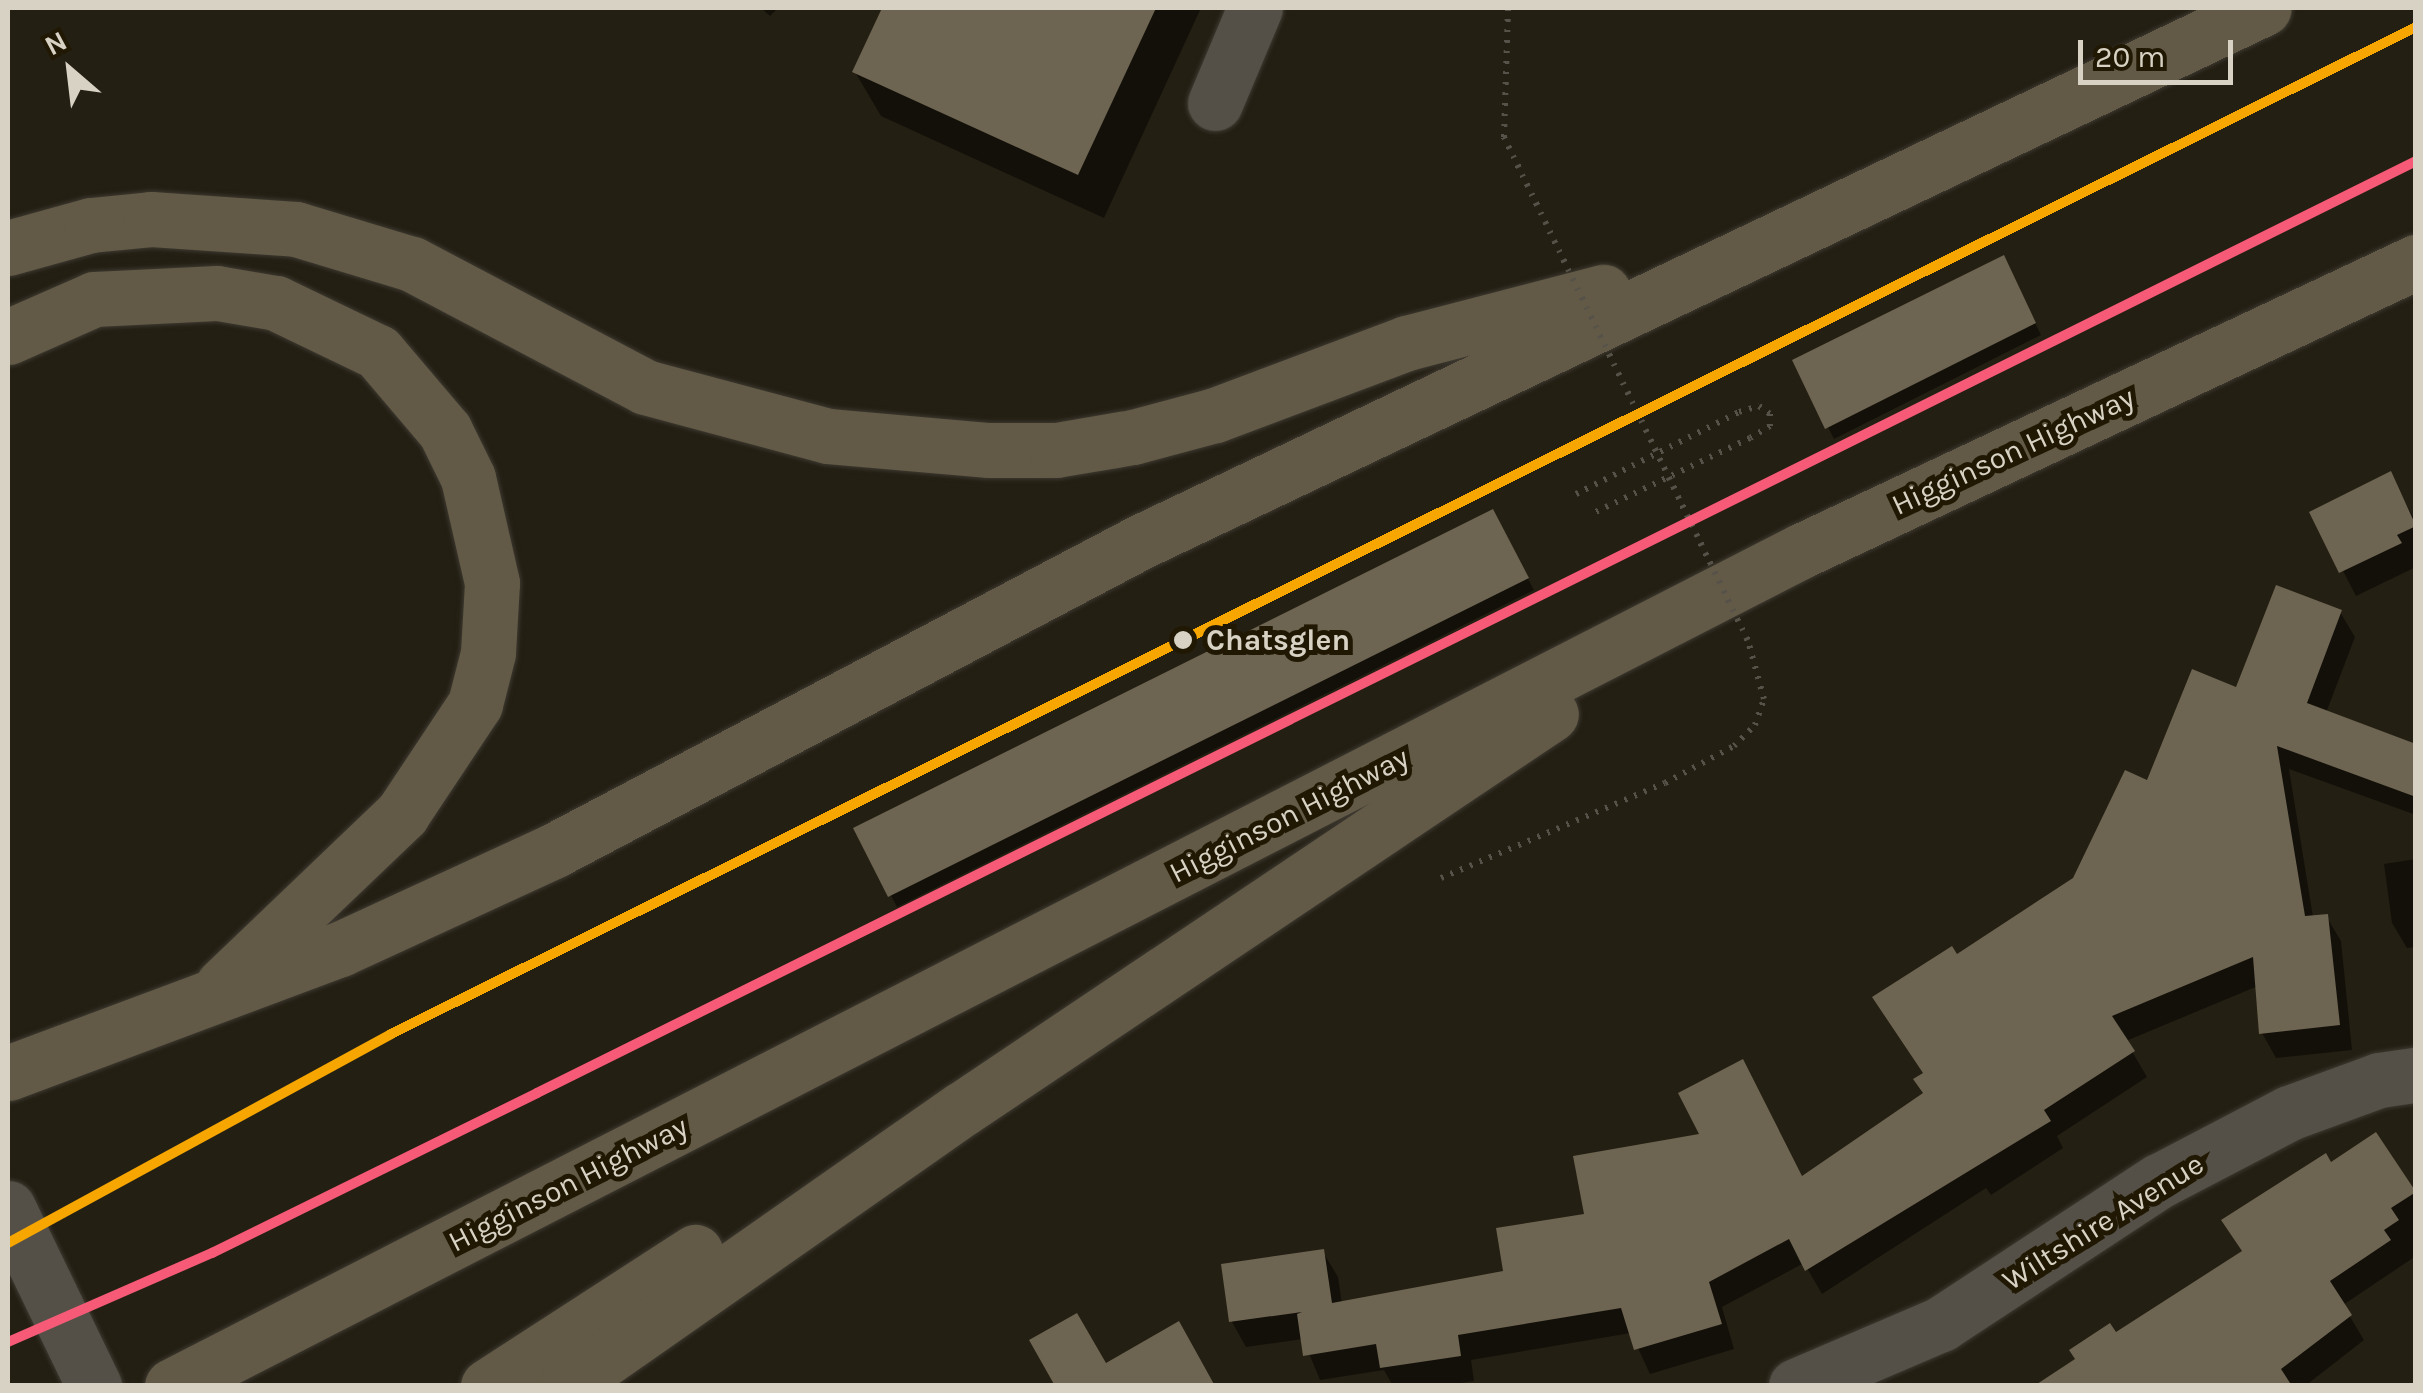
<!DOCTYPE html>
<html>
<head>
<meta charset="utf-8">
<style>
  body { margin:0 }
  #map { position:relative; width:2423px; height:1393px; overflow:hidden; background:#241f13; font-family:Karla,sans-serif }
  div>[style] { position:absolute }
  .shadow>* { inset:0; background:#0007 }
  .building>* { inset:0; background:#6d6451 }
  .path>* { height:6px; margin-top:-3px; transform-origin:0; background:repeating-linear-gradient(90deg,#565249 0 2.5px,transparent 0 10.5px) }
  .roads { filter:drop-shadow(0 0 2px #3d3931) drop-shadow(0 0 2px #3d3931) }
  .minor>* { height:55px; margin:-27.5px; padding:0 27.5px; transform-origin:27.5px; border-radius:27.5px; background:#545047 }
  .highway>* { height:55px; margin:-27.5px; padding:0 27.5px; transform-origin:27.5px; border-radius:27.5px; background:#625a46 }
  .path-bridge>* { height:6px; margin-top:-3px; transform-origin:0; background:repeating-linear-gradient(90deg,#565249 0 2.5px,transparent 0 10.5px) }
  .rail-1>* { height:10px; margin:-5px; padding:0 5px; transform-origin:5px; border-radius:5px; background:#f7a600 }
  .rail-2>* { height:10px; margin:-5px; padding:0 5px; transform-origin:5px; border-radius:5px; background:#f75a77 }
  .dots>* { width:28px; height:28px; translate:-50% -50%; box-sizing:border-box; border:5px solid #211803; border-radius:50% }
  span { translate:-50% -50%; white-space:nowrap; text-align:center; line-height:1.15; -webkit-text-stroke:10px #211803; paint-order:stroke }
  .street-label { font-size:30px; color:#d7d2c4 }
  .stop-label { font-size:30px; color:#d7d2c4; font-weight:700 }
  .left { translate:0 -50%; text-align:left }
  .frame { position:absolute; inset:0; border:10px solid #d7d2c4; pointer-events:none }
  .north { position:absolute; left:20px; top:20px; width:100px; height:100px; -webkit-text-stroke:8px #211803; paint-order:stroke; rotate:332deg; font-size:28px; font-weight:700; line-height:40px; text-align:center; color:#d7d2c4 }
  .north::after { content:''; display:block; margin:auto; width:35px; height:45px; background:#d7d2c4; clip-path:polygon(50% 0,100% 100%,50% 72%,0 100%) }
  .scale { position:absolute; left:2078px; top:40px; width:155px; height:45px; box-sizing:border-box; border:5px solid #d7d2c4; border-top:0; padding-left:12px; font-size:30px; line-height:35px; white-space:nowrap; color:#d7d2c4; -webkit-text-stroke:8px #211803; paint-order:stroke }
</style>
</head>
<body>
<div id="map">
  <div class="shadow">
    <i style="clip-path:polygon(761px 8px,778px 8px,770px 16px)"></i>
    <i style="clip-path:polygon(884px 8px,1201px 8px,1104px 218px,881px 116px,855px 72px)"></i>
    <i style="clip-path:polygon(2009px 270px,2041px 335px,1834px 439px,1795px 361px)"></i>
    <i style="clip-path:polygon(2390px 475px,2416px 522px,2416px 567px,2356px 596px,2313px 513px)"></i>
    <i style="clip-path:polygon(1492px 512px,1534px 590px,897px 907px,856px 829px)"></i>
    <i style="clip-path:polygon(2340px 612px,2355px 637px,2326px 713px,2416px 746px,2416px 815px,2289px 769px,2313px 917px,2326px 916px,2341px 941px,2352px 1050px,2276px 1058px,2262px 1033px,2258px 986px,2126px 1041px,2147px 1077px,2057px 1136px,2063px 1148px,1991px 1195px,1986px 1188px,1822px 1294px,1804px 1263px,1722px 1307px,1734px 1349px,1650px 1374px,1631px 1333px,1471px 1360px,1474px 1381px,1442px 1386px,1393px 1386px,1384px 1370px,1320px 1380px,1303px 1339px,1246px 1347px,1232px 1322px,1224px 1266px,1323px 1252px,1338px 1277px,1342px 1304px,1506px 1273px,1802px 1179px,1926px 1095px,1925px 1075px,1957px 958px,2075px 879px,2148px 784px,2238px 690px)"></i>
    <i style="clip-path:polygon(2416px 859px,2416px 947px,2407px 948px,2392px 923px,2384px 864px)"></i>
    <i style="clip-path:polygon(2375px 1135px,2416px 1196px,2416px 1256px,2343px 1305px,2364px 1340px,2305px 1386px,2072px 1386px,2115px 1335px,2244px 1253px,2331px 1165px)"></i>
  </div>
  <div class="building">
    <i style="clip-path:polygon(882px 8px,1156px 8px,1078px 175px,852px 72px)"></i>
    <i style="clip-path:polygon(2004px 255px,2036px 323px,1825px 429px,1792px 360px)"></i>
    <i style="clip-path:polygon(2391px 471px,2416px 526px,2397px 535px,2402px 543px,2339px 573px,2309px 512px)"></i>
    <i style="clip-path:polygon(1493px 509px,1529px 578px,888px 897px,853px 828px)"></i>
    <i style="clip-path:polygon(2276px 585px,2342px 610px,2307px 703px,2416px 744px,2416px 797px,2277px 746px,2305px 916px,2328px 914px,2340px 1025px,2259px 1034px,2253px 957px,2112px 1016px,2135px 1051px,2044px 1110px,2051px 1121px,1805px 1271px,1789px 1239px,1709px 1282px,1722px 1324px,1634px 1350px,1621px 1308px,1458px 1335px,1461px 1356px,1380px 1368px,1376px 1344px,1303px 1356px,1297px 1314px,1302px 1312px,1229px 1322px,1221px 1264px,1324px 1249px,1332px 1303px,1503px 1271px,1496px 1228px,1584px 1214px,1573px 1156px,1699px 1134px,1678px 1093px,1743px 1059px,1802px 1176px,1923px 1093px,1913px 1079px,1923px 1073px,1872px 997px,1952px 946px,1957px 954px,2073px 878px,2125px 770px,2147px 780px,2192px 669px,2236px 687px)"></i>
    <i style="clip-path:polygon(2376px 1132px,2416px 1192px,2391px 1208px,2399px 1220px,2384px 1230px,2391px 1240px,2330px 1281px,2352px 1315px,2281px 1369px,2292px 1386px,2034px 1386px,2075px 1359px,2069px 1350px,2110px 1323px,2116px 1332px,2242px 1251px,2221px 1220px,2326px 1153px,2331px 1162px)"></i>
    <i style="clip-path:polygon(1077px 1313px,1106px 1363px,1179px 1321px,1215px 1386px,1055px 1386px,1029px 1340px)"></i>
  </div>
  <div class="path">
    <i style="left:1504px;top:137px;width:129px;rotate:-88.2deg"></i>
    <i style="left:1576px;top:494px;width:182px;rotate:-26.7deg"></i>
    <i style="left:1739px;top:412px;width:21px;rotate:-17deg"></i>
    <i style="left:1759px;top:406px;width:14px;rotate:36deg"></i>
    <i style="left:1770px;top:414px;width:12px;rotate:90deg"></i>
    <i style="left:1770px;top:426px;width:23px;rotate:149deg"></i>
    <i style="left:1750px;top:438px;width:178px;rotate:154.4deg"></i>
    <i style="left:1441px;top:878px;width:243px;rotate:-23deg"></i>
    <i style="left:1665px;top:783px;width:78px;rotate:-28.2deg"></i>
    <i style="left:1734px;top:746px;width:30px;rotate:-45deg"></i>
    <i style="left:1755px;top:725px;width:28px;rotate:-71deg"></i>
    <i style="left:1764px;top:699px;width:60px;rotate:-105.4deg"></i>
  </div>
  <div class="roads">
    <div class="minor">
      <i style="left:1215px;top:103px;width:103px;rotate:-67.2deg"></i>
      <i style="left:8px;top:1208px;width:198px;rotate:64.2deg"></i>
      <i style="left:1796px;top:1386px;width:158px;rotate:-23.2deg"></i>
      <i style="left:1941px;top:1324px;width:261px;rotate:-33.3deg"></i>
      <i style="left:2159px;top:1181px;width:147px;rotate:-27.6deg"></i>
      <i style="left:2289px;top:1113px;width:96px;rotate:-20.1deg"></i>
      <i style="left:2379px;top:1080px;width:37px;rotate:-8deg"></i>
    </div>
    <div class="highway">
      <i style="left:8px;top:248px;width:86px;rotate:-15.5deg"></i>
      <i style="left:91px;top:225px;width:60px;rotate:-5.7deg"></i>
      <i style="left:151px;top:219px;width:145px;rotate:3.9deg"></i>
      <i style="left:296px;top:229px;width:121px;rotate:16.8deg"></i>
      <i style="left:412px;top:264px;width:263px;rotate:27.8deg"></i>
      <i style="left:645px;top:387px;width:189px;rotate:15deg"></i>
      <i style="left:828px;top:436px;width:162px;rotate:5deg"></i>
      <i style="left:989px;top:450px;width:67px"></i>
      <i style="left:1056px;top:450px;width:78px;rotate:-9.6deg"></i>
      <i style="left:1133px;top:437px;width:85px;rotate:-15deg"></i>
      <i style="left:1215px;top:415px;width:205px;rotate:-20.6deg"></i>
      <i style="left:1407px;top:343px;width:203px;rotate:-14.6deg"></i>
      <i style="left:8px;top:337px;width:94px;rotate:-23.8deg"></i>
      <i style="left:94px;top:299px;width:123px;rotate:-2.8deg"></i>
      <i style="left:217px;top:293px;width:60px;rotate:9.6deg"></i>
      <i style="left:276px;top:303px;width:113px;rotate:25.7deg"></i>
      <i style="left:378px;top:352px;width:104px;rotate:49.7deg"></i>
      <i style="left:445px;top:431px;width:52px;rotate:63.9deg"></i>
      <i style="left:468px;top:478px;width:108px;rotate:77.1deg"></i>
      <i style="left:492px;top:583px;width:70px;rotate:93.3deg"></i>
      <i style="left:488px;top:653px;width:53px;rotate:104.3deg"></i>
      <i style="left:475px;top:704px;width:132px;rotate:123.6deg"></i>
      <i style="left:402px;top:814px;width:248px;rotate:136.3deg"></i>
      <i style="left:8px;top:1073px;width:354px;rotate:-20.5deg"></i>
      <i style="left:340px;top:949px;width:234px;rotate:-24.7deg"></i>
      <i style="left:553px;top:851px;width:663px;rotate:-27.76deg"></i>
      <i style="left:1140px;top:542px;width:1244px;rotate:-25.41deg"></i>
      <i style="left:172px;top:1386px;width:1831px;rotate:-27.14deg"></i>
      <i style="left:1801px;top:551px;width:680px;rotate:-25.17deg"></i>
      <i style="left:488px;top:1386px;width:247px;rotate:-32.9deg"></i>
      <i style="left:566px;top:1386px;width:483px;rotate:-35deg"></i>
      <i style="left:962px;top:1109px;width:709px;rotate:-33.85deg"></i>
    </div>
  </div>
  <div class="path-bridge">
    <i style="left:1504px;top:137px;width:560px;rotate:64.17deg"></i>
  </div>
  <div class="rail-1">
    <i style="left:8px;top:1243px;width:436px;rotate:-28.6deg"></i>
    <i style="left:391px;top:1034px;width:2262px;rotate:-26.44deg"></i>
  </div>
  <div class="rail-2">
    <i style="left:8px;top:1342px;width:223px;rotate:-23.6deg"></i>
    <i style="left:212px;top:1253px;width:362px;rotate:-26.2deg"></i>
    <i style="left:537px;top:1093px;width:2097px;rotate:-26.38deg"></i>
  </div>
  <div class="dots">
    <i style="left:1183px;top:640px;background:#d7d2c4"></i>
  </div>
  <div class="street-label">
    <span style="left:2013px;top:451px;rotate:-25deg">Higginson Highway</span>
    <span style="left:1289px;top:815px;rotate:-27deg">Higginson Highway</span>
    <span style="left:568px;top:1184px;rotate:-27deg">Higginson Highway</span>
    <span style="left:2103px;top:1222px;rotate:-32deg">Wiltshire Avenue</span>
  </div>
  <div class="stop-label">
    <span class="left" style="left:1206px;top:640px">Chatsglen</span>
  </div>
  <div class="frame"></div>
  <div class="north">N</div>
  <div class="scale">20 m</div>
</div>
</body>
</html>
